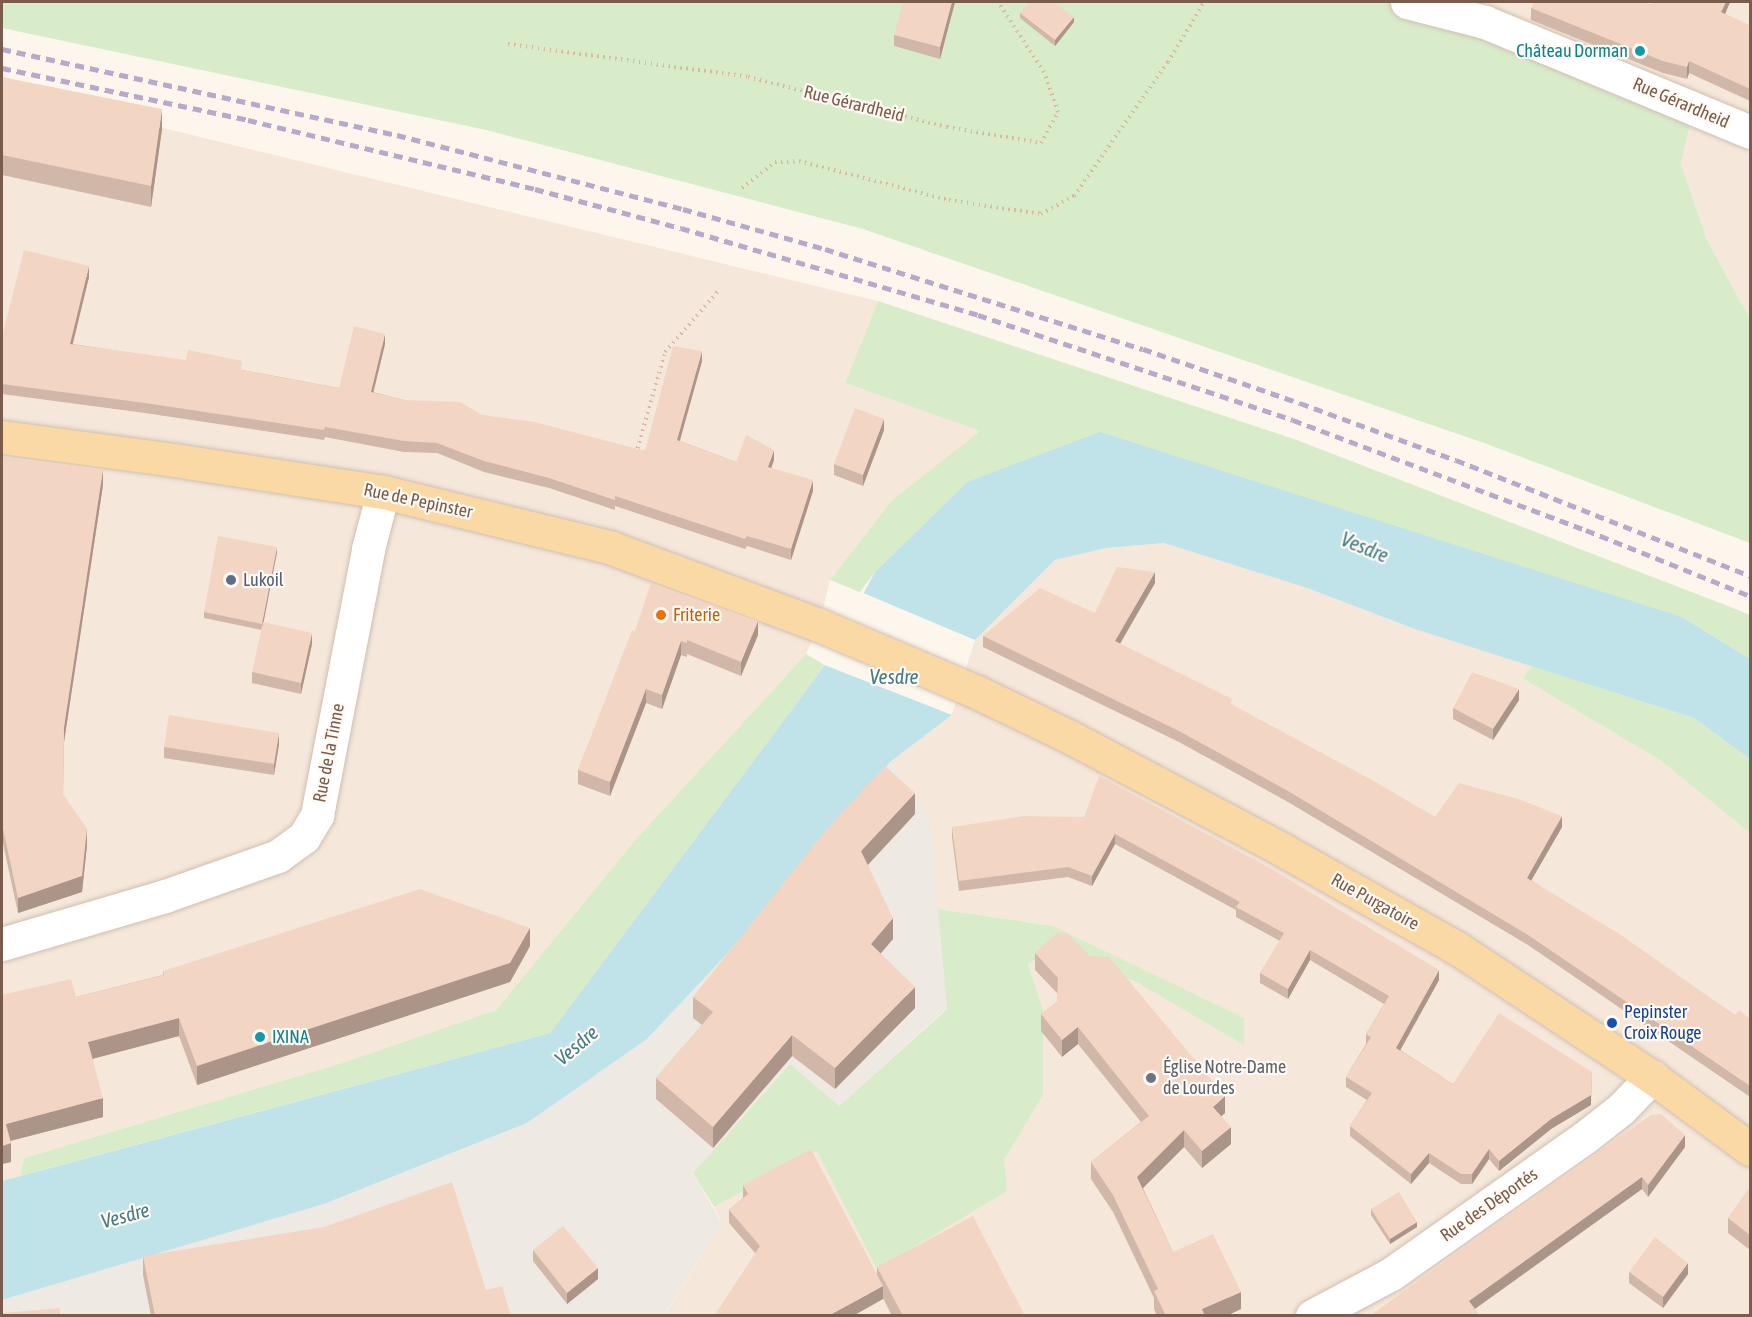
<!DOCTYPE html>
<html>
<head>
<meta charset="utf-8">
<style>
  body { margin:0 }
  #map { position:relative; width:1752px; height:1317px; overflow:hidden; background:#fdf6ec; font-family:"Asap Condensed",sans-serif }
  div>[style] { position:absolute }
  .residential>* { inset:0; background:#f5e8da }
  .industrial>* { inset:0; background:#efe9e4 }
  .green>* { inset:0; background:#d8ecc9 }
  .water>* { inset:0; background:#bfe3e8 }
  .pier>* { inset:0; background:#fdf6ec }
  .path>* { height:4px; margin-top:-2px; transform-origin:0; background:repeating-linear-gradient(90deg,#d9b8a5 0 1.5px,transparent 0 6px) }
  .roads { filter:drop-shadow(0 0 2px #d1beb0) drop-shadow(0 0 2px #d1beb0) }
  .minor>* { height:33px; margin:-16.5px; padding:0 16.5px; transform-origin:16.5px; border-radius:16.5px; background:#fff }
  .major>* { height:33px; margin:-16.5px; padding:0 16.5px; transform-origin:16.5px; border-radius:16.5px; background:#fbd9a5 }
  .rail>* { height:4.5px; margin-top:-2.25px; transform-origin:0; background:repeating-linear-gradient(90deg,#b9a8c9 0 9px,transparent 0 15px) }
  .wall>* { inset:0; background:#d1b7a8 }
  .shaded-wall>* { inset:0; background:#aa9588 }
  .building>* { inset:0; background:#f3d5c3 }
  .dots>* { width:16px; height:16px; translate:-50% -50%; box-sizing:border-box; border:3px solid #fffaf3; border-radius:50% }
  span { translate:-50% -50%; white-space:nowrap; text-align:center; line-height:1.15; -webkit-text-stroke:4.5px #fffaf3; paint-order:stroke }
  .culture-label { font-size:18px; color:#0d838f }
  .right { translate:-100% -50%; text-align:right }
  .left { translate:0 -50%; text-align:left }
  .street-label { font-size:18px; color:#7a5c4d }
  .service-label { font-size:18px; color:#4e5e75 }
  .food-label { font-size:18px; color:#c56008 }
  .transit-label { font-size:18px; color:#164399 }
  .worship-label { font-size:18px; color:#5b616d }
  .water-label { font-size:20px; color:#437c86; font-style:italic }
  .frame { position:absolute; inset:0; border:3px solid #7a5c4d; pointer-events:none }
</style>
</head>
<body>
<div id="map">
  <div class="residential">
    <i style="clip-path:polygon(1442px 2px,1750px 2px,1750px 319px,1707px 240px,1681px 164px,1692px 110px)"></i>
    <i style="clip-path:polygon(2px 89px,878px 301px,845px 383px,981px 431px,892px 500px,830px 580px,819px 625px,806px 654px,636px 839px,496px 1010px,342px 1063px,24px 1158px,20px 1176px,2px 1181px)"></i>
    <i style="clip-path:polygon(1164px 543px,1307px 588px,1415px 629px,1532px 666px,1522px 678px,1660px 760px,1750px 833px,1750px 1315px,664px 1316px,722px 1223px,714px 1207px,817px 1151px,1003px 1160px,1043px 1095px,1043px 1009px,1028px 964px,1064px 943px,1091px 961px,1140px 984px,1053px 926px,938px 909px,931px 820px,890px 762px,952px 715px,975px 640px,1055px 560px,1106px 548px)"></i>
  </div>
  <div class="industrial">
    <i style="clip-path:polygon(890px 762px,931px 820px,947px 1008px,839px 1106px,789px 1065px,693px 1173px,722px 1223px,664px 1315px,2px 1316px,2px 1300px,324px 1204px,527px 1123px,647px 1039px,726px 955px)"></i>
  </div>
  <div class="green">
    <i style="clip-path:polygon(2px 2px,1442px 2px,1693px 110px,1681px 164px,1707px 240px,1750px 319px,1750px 543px,1484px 443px,863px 229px,486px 130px,2px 28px)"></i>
    <i style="clip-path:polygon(878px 301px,1294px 439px,1728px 606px,1750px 615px,1750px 659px,1682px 617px,1012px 466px,967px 482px,875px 572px,860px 592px,830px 580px,892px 500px,980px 431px,845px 383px)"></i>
    <i style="clip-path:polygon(806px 654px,825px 665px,550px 1033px,20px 1176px,24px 1158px,342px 1063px,496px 1010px,636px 839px)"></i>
    <i style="clip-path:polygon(1532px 666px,1694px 718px,1750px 759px,1750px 833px,1660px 760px,1522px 678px)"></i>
    <i style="clip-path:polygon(938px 909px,1053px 926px,1244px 1018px,1244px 1045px,1140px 984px,1091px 961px,1065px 943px,1028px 964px,1043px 1009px,1043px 1095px,1004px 1160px,1007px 1191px,877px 1269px,817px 1151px,714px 1207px,693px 1173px,790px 1064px,839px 1106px,947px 1009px)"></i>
  </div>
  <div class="water">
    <i style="clip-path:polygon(1100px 432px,1682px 617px,1750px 659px,1750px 759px,1694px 718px,1415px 629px,1307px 588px,1164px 543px,1106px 548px,1055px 560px,975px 640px,952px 715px,890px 762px,726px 955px,647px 1039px,527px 1123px,324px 1204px,2px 1300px,2px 1181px,550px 1033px,825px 665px,875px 572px,967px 482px)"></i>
  </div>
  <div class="pier">
    <i style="clip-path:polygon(861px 592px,975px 640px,952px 715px,822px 664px)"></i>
  </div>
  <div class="path">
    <i style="left:508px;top:44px;width:242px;rotate:7.8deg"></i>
    <i style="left:748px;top:77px;width:205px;rotate:14.1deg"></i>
    <i style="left:947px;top:127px;width:95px;rotate:9.7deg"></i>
    <i style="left:1041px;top:143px;width:35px;rotate:-61deg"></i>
    <i style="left:1058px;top:112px;width:42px;rotate:-109.3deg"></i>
    <i style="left:1044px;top:72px;width:84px;rotate:-123.3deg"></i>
    <i style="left:742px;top:188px;width:42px;rotate:-38.2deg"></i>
    <i style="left:775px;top:162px;width:24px;rotate:-2deg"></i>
    <i style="left:799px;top:161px;width:155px;rotate:14.6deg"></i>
    <i style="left:949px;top:200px;width:93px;rotate:8.7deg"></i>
    <i style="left:1041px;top:214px;width:38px;rotate:-29deg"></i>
    <i style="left:1074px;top:196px;width:164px;rotate:-55deg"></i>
    <i style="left:1168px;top:62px;width:70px;rotate:-59deg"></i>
    <i style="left:636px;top:454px;width:106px;rotate:-74.1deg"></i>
    <i style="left:665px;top:352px;width:84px;rotate:-48.9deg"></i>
  </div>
  <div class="roads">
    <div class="minor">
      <i style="left:1407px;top:2px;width:81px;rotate:14.4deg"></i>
      <i style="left:1485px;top:22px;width:287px;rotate:22.5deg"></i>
      <i style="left:2px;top:944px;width:170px;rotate:-16.4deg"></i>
      <i style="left:165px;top:896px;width:120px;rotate:-19.5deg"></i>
      <i style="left:278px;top:856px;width:32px;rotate:-36deg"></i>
      <i style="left:304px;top:837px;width:26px;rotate:-59deg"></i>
      <i style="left:317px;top:815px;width:271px;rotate:-79.1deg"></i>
      <i style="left:368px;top:549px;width:59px;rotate:-75.3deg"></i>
      <i style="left:1312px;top:1316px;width:89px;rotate:-28deg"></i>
      <i style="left:1391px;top:1274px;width:236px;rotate:-35.2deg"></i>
      <i style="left:1584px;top:1138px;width:47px;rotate:-38.1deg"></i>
      <i style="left:1621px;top:1109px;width:45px;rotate:-45.9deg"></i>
    </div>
    <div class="major">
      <i style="left:2px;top:437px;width:174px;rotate:7.6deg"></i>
      <i style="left:174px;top:460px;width:211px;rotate:8.7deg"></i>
      <i style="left:383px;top:492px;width:233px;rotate:13.7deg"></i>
      <i style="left:609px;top:547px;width:224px;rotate:20.4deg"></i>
      <i style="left:819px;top:625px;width:172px;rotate:23deg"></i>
      <i style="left:977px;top:692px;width:103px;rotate:25.8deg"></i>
      <i style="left:1070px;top:737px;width:241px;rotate:27.9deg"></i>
      <i style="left:1283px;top:850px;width:200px;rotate:29.4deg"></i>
      <i style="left:1457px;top:948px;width:234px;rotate:33.5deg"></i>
      <i style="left:1652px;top:1077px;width:122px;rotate:36.3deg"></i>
    </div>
  </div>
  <div class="rail">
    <i style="left:2px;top:49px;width:404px;rotate:12.3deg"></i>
    <i style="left:397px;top:135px;width:295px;rotate:14.5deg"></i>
    <i style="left:683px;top:209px;width:148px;rotate:15.7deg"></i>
    <i style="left:825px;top:249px;width:333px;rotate:17.5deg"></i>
    <i style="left:1143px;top:349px;width:166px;rotate:19deg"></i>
    <i style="left:1300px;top:403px;width:166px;rotate:20.1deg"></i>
    <i style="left:1456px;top:460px;width:316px;rotate:21.5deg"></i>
    <i style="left:2px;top:68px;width:251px;rotate:11.9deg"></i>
    <i style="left:248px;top:120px;width:295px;rotate:13.5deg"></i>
    <i style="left:535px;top:189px;width:151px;rotate:15deg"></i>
    <i style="left:681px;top:228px;width:309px;rotate:16.3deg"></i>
    <i style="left:978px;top:315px;width:332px;rotate:18.4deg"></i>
    <i style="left:1293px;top:420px;width:313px;rotate:20.6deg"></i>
    <i style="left:1586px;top:530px;width:177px;rotate:21.9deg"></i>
  </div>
  <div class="wall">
    <i style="clip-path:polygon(955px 2px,940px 59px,894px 46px,894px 35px)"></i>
    <i style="clip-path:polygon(1730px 2px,1725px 14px,1750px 26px,1750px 101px,1689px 73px,1687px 79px,1663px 73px,1531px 20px,1531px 8px)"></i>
    <i style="clip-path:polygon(1020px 13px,1074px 22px,1055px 46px,1020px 18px)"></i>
    <i style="clip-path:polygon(2px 77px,162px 129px,151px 207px,2px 175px)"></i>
    <i style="clip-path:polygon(89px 277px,73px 344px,242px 370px,339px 388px,385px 344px,373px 392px,404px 400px,482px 415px,645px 451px,702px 361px,680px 441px,736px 462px,774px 460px,771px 468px,813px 491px,791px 560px,747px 546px,745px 549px,615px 506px,615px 510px,549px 488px,484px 472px,437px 453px,404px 452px,325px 437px,324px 440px,145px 413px,2px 394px,2px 333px,3px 333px)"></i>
    <i style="clip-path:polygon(884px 430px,863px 486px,834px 475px,834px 464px)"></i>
    <i style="clip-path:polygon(2px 457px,103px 485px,64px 742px,63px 795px,87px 845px,82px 892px,18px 913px,2px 839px)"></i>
    <i style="clip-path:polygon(277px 552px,262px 630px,204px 618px,204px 612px)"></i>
    <i style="clip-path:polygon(1155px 583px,1120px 644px,1232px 705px,1435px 817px,1562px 827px,1531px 880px,1735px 1015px,1750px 1019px,1750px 1097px,1528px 945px,1288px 802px,1179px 742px,983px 647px,983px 636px,1095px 613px)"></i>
    <i style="clip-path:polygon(635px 631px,758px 635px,741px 676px,687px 654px,687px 657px,681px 655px,662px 709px,646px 703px,610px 796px,578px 784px,578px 770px)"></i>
    <i style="clip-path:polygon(312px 644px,301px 694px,252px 683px,252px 672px)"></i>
    <i style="clip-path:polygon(1519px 700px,1493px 740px,1453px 719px,1453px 708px)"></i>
    <i style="clip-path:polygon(279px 744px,274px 775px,164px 758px,164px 747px)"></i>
    <i style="clip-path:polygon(915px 814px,868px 865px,893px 939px,880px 953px,915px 1008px,835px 1089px,792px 1056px,713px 1148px,656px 1099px,656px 1078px,702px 1025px,693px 1018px,693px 997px)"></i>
    <i style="clip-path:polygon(1084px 817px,1439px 980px,1400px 1050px,1453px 1084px,1592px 1072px,1591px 1105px,1551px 1129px,1499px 1171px,1489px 1159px,1472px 1184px,1461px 1184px,1429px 1163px,1411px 1184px,1350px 1136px,1350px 1126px,1367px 1100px,1346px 1087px,1346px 1077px,1366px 1044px,1366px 1034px,1384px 1004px,1310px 960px,1288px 999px,1260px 983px,1260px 973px,1280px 941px,1236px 917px,1236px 910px,1115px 844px,1092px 886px,1068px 877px,959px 891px,952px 837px,952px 827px)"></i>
    <i style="clip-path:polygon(530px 946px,510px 982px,197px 1085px,179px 1036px,92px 1059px,103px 1117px,10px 1141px,11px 1162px,2px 1164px,2px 995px,76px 997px,163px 975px,163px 971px)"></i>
    <i style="clip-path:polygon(1035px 953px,1225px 1113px,1221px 1116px,1231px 1144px,1202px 1168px,1184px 1147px,1143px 1188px,1173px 1252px,1241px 1309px,1226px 1316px,1157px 1316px,1154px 1309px,1154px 1298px,1113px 1212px,1091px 1179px,1091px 1162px,1141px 1122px,1078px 1044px,1062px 1057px,1041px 1031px,1041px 1014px,1057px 1002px,1058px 994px,1035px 970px)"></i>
    <i style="clip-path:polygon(1685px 1147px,1648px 1197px,1642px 1189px,1475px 1309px,1478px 1316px,1370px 1316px)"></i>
    <i style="clip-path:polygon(743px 1185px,877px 1275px,877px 1267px,1025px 1316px,892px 1316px,883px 1298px,883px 1299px,755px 1253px,729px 1223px,729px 1210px,743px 1198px)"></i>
    <i style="clip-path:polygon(1750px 1188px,1750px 1250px,1728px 1233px,1728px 1218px)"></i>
    <i style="clip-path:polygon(1371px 1209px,1417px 1227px,1390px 1244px,1371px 1215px)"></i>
    <i style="clip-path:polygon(533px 1250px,598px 1279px,567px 1304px,533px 1261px)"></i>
    <i style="clip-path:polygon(143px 1256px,486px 1290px,511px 1316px,151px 1316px,143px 1275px)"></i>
    <i style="clip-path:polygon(1629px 1272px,1688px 1274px,1663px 1308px,1629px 1283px)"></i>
  </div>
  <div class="shaded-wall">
    <i style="clip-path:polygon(952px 2px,955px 2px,940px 59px,940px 47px)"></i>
    <i style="clip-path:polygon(1726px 2px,1730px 2px,1721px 24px,1721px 12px)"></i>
    <i style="clip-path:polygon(1074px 17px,1074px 22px,1055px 46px,1055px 40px)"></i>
    <i style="clip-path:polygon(1689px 61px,1689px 73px,1687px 79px,1687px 67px)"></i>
    <i style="clip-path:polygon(162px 109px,162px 129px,151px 207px,151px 186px)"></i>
    <i style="clip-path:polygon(89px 266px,89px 277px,70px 354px,70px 344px)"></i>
    <i style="clip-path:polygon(385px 334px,385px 344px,371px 402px,371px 392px)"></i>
    <i style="clip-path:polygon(702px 351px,702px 361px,677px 450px,677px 440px)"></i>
    <i style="clip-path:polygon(884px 419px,884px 430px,863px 486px,863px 475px)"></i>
    <i style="clip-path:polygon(774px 450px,774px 460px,768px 477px,768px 467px)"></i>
    <i style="clip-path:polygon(103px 469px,103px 485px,64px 742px,64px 727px)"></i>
    <i style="clip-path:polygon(813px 480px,813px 491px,791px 560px,791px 549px)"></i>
    <i style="clip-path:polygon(277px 547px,277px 552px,262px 630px,262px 624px)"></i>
    <i style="clip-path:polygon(1155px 572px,1155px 583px,1115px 652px,1115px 641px)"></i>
    <i style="clip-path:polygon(758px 621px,758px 635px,741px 676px,741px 662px)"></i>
    <i style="clip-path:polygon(312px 633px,312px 644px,301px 694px,301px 683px)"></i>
    <i style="clip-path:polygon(681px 641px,681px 655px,662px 709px,662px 695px)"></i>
    <i style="clip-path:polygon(646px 689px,646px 703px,610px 796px,610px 782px)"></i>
    <i style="clip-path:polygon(1519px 689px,1519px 700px,1493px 740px,1493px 729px)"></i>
    <i style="clip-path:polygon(279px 733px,279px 744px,274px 775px,274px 764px)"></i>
    <i style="clip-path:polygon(915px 793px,915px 814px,861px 872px,861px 851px)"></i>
    <i style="clip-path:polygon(1562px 816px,1562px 827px,1527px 888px,1527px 878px)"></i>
    <i style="clip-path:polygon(87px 829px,87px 845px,82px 892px,18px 913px,18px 898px)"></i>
    <i style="clip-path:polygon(1115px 834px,1115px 844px,1092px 886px,1092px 876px)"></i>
    <i style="clip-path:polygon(893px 918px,893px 939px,871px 965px,871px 944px)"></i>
    <i style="clip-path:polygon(530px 928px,530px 946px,510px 982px,197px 1085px,197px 1066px)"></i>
    <i style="clip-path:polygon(1310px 950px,1310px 960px,1288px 999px,1288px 989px)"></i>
    <i style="clip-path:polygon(1439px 970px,1439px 980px,1396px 1058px,1396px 1048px)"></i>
    <i style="clip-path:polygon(915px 987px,915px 1008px,835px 1089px,835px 1068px)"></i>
    <i style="clip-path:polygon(179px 1018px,179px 1036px,88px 1060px,88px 1042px)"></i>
    <i style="clip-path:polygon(1078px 1027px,1078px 1044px,1062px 1057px,1062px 1040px)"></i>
    <i style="clip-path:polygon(792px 1035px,792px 1056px,713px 1148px,713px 1127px)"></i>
    <i style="clip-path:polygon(1591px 1095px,1591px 1105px,1551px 1129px,1499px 1171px,1499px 1161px,1551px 1119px)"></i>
    <i style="clip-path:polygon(1225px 1096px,1225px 1113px,1213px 1124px,1213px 1107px)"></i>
    <i style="clip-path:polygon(103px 1098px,103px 1117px,6px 1142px,6px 1124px)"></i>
    <i style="clip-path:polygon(1231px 1127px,1231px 1144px,1202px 1168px,1202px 1151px)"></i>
    <i style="clip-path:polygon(1184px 1130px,1184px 1147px,1137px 1194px,1137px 1177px)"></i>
    <i style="clip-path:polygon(1685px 1135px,1685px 1147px,1648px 1197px,1648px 1185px)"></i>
    <i style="clip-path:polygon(11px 1143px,11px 1162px,2px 1164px,2px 1146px)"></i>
    <i style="clip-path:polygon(1489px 1149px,1489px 1159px,1472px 1184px,1472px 1174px)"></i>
    <i style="clip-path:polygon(1429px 1153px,1429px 1163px,1411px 1184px,1411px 1174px)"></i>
    <i style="clip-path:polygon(1642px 1177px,1642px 1189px,1469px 1313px,1469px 1301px)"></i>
    <i style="clip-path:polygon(1417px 1222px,1417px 1227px,1390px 1244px,1390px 1239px)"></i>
    <i style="clip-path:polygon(1688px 1263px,1688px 1274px,1663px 1308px,1663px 1297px)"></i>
    <i style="clip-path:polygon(598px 1268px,598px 1279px,567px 1304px,567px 1293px)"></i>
    <i style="clip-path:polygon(883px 1286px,883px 1299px,853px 1316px,828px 1316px)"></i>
    <i style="clip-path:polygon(1241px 1292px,1241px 1309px,1226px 1316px,1202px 1316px,1202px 1309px)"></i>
  </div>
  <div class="building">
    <i style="clip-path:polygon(903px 2px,952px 2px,940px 47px,894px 35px)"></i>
    <i style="clip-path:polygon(1029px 2px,1053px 2px,1074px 17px,1055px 40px,1020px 13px)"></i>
    <i style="clip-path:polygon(1534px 2px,1644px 2px,1651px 5px,1653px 2px,1726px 2px,1721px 12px,1750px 26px,1750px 89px,1689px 61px,1687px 67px,1663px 61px,1531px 8px)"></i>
    <i style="clip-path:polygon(2px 77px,162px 109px,151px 186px,2px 155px)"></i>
    <i style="clip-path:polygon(24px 250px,89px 266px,70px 344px,186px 360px,188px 350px,242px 361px,241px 370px,339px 388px,354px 326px,385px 334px,371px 392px,404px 400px,460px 402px,482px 415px,535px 422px,645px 451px,673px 346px,702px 351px,677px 440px,736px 462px,746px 435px,774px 450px,768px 467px,813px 480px,791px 549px,747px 536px,745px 539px,615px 496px,615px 500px,549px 478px,484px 461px,437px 443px,404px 441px,325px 427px,324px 430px,145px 403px,2px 384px,2px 333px,3px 333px)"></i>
    <i style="clip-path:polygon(855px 408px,884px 419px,863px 475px,834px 464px)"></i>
    <i style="clip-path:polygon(2px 457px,103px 469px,64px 727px,63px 794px,87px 829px,82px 876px,18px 898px,2px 824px)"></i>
    <i style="clip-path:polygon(218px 536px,277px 547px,262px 624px,204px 612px)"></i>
    <i style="clip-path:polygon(1117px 567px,1155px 572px,1115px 641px,1232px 699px,1231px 704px,1372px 780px,1435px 817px,1459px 783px,1518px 799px,1562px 816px,1527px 878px,1618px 933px,1735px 1015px,1739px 1010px,1750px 1019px,1750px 1086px,1528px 935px,1288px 791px,1179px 731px,983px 636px,1040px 588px,1095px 613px)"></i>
    <i style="clip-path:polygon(651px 583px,758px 621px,741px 662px,687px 640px,687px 643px,681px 641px,662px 695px,646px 689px,610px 782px,578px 770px,632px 630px,635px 631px)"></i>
    <i style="clip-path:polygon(263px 622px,312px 633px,301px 683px,252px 672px)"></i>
    <i style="clip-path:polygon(1472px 672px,1519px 689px,1493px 729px,1453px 708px)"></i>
    <i style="clip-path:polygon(169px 715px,279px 733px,274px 764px,164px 747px)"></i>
    <i style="clip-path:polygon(885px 766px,915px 793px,861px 851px,893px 918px,871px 944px,915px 987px,835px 1068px,792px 1035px,713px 1127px,656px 1078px,713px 1012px,693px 997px,825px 831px)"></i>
    <i style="clip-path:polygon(1099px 776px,1270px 868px,1439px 970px,1396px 1048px,1453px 1084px,1499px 1013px,1592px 1072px,1591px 1095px,1551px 1119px,1499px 1161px,1489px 1149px,1472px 1174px,1461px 1174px,1429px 1153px,1411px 1174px,1350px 1126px,1372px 1093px,1346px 1077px,1371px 1037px,1366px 1034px,1389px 996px,1310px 950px,1288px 989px,1260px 973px,1284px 933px,1236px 907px,1240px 902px,1115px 834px,1092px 876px,1068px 867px,959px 881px,952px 827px,1024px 816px,1084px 817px)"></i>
    <i style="clip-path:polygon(420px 889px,530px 928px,510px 963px,197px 1066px,179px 1018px,88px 1042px,103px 1098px,6px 1124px,11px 1143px,2px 1146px,2px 995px,71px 979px,76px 997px,164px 975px,163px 971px)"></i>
    <i style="clip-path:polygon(1057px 933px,1068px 934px,1090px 956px,1109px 957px,1225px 1096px,1213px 1107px,1231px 1127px,1202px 1151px,1184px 1130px,1137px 1177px,1173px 1252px,1213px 1234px,1241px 1292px,1202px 1309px,1205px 1316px,1166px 1316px,1154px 1291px,1158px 1289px,1113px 1195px,1091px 1162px,1149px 1116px,1078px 1027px,1062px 1040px,1041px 1014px,1057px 1002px,1058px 978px,1035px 953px)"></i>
    <i style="clip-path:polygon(1661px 1114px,1685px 1135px,1648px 1185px,1642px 1177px,1469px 1301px,1478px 1313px,1474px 1316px,1370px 1316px,1523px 1204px,1651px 1115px)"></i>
    <i style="clip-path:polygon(811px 1149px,883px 1286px,828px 1316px,714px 1316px,760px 1246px,729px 1210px,748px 1194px,743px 1185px)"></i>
    <i style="clip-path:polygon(452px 1182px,486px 1290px,502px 1286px,511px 1316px,155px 1316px,143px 1256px,324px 1227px)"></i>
    <i style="clip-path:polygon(1750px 1188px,1750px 1235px,1728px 1218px)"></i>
    <i style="clip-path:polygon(1399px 1192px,1417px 1222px,1390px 1239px,1371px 1209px)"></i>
    <i style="clip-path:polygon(973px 1216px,1025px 1316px,903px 1316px,877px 1267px)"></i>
    <i style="clip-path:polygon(563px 1226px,598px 1268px,567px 1293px,533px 1250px)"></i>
    <i style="clip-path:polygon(1655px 1237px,1688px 1263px,1663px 1297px,1629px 1272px)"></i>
    <i style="clip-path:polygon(60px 1308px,60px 1316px,2px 1316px,2px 1313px)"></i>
  </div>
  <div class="dots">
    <i style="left:1640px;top:51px;background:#0f9aa8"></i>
    <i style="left:231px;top:580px;background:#5c6f8a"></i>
    <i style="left:661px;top:615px;background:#e8710a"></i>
    <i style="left:1612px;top:1023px;background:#1a4fb4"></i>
    <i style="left:260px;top:1037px;background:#0f9aa8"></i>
    <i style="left:1151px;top:1078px;background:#6b7280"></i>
  </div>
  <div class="culture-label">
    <span class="right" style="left:1628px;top:51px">Château Dorman</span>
    <span class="left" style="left:272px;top:1037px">IXINA</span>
  </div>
  <div class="street-label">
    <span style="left:1681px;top:103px;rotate:23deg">Rue Gérardheid</span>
    <span style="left:854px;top:104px;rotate:14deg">Rue Gérardheid</span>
    <span style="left:418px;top:501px;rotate:12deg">Rue de Pepinster</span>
    <span style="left:329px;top:753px;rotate:-79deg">Rue de la Tinne</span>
    <span style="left:1375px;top:902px;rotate:29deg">Rue Purgatoire</span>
    <span style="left:1489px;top:1205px;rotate:-35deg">Rue des Déportés</span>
  </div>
  <div class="service-label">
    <span class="left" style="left:243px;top:580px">Lukoil</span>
  </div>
  <div class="food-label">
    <span class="left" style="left:673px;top:615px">Friterie</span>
  </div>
  <div class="transit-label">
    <span class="left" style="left:1624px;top:1023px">Pepinster<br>Croix Rouge</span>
  </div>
  <div class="worship-label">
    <span class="left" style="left:1163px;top:1078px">Église Notre-Dame<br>de Lourdes</span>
  </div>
  <div class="water-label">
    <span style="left:1365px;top:547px;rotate:22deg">Vesdre</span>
    <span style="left:894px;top:676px">Vesdre</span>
    <span style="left:576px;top:1045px;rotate:-40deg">Vesdre</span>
    <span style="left:125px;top:1215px;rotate:-15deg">Vesdre</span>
  </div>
  <div class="frame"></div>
</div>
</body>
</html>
